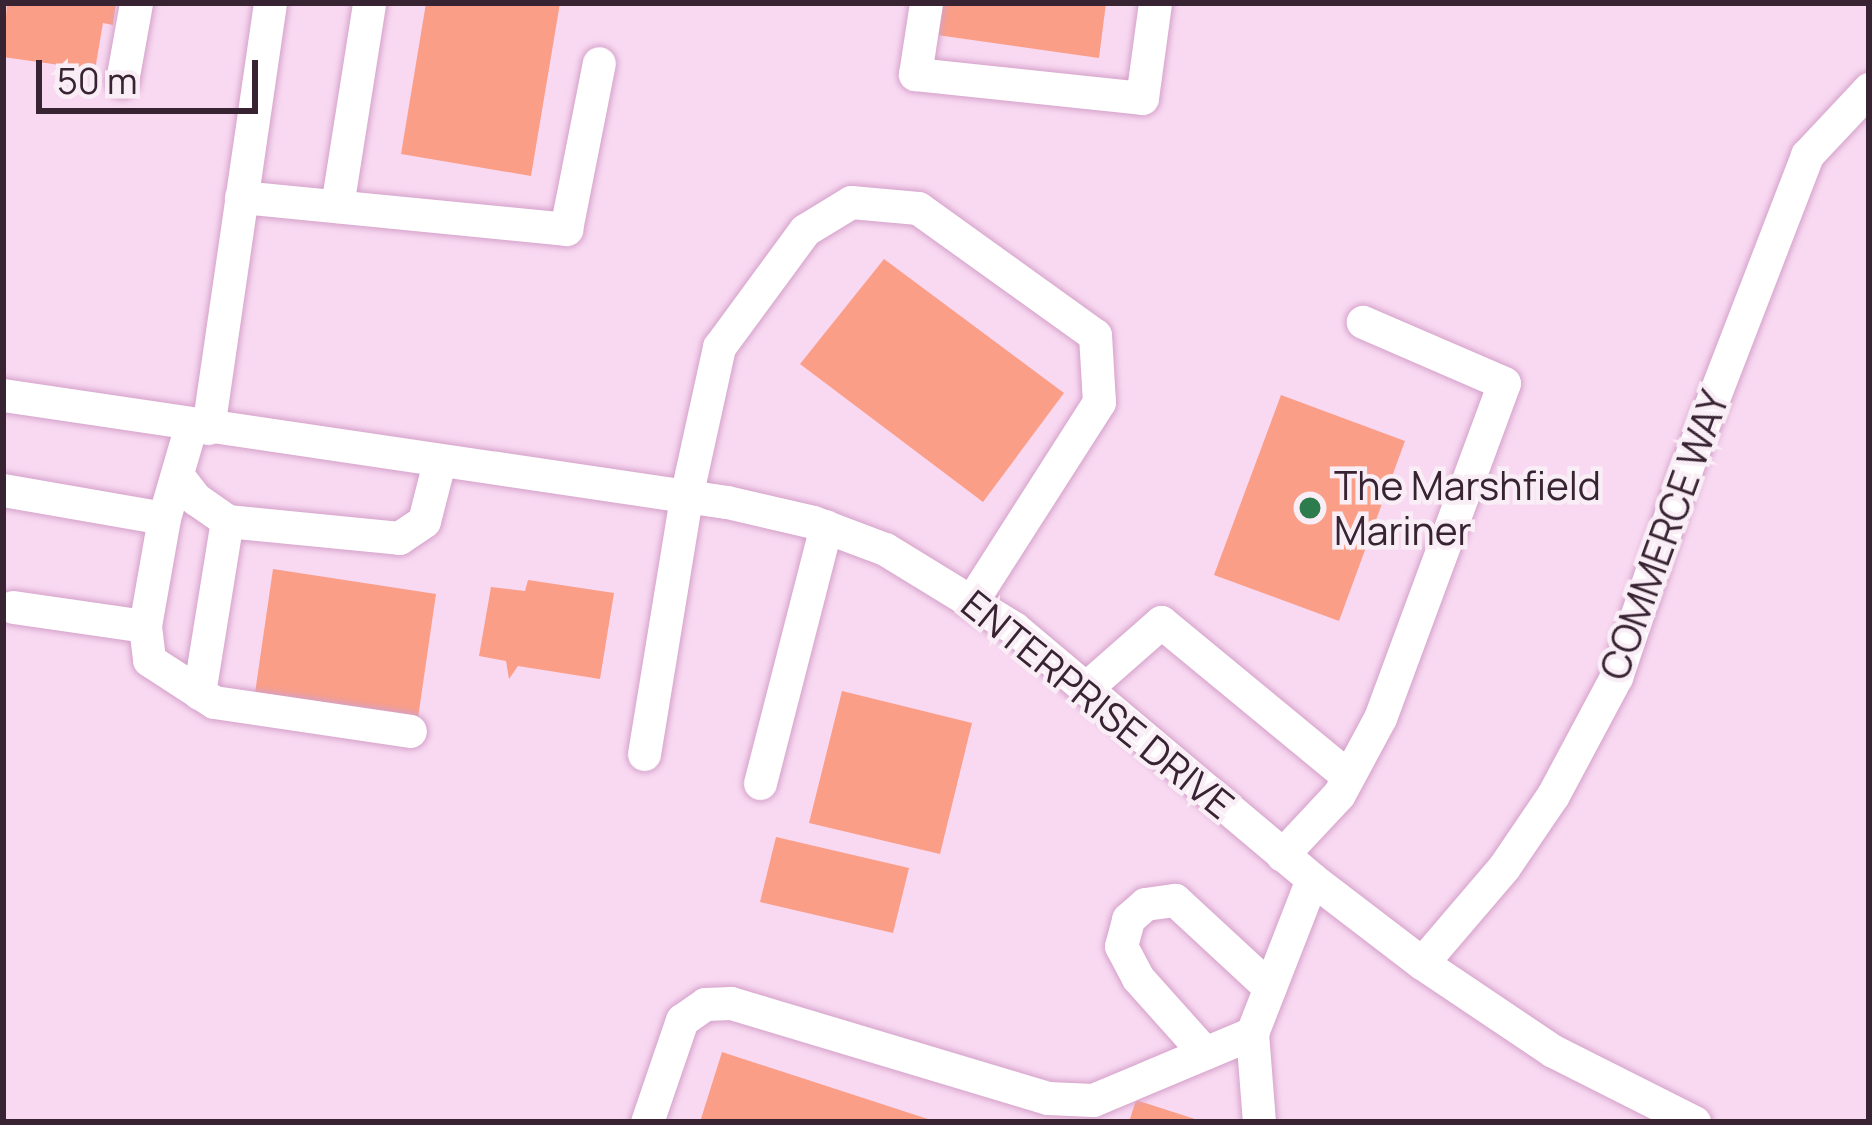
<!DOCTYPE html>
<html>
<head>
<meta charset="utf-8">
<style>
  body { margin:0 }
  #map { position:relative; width:1872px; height:1125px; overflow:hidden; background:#f9d9f2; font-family:Manrope,sans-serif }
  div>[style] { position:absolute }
  .building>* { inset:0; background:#fa9e87 }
  .roads { filter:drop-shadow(0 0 3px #d4a1c9) drop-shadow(0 0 3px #d4a1c9) }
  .minor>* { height:33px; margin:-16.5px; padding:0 16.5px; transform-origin:16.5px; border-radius:16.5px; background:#fff }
  .dots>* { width:33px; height:33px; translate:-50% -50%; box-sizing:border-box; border:6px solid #f9eef6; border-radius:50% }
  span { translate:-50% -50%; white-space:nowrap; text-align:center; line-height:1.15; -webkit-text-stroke:9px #f9eef6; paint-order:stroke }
  .poi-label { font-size:39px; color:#382333 }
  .left { translate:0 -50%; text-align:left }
  .street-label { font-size:39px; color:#382333 }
  .frame { position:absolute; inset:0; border:6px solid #382333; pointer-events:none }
  .scale { position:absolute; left:36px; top:60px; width:222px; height:54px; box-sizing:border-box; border:6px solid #382333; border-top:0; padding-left:15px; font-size:36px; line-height:42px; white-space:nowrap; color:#382333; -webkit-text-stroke:9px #f9eef6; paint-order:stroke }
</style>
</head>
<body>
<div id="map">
  <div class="building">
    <i style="clip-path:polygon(7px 3px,116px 3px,113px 25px,103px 23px,95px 70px,3px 57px)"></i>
    <i style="clip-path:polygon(426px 3px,560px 3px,531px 176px,401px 154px)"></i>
    <i style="clip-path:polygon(941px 3px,1106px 3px,1099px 58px,937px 35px)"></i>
    <i style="clip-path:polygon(884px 259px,1064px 393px,983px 502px,800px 364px)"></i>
    <i style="clip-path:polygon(1281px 395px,1405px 441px,1339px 621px,1214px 575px)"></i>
    <i style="clip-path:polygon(273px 569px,436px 594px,418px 718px,255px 693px)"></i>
    <i style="clip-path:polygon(528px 580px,614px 593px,600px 679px,518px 666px,509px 679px,506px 661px,479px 656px,491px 587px,525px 591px)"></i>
    <i style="clip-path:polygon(842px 691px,972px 723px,940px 854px,809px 823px)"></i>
    <i style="clip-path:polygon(776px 837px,909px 868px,893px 933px,760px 902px)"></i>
    <i style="clip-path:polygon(722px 1052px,934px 1121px,934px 1122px,700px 1122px)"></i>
    <i style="clip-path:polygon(1136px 1100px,1201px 1121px,1201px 1122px,1129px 1122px)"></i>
  </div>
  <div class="roads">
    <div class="minor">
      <i style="left:926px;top:3px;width:72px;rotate:98.8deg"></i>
      <i style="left:915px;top:74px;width:228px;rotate:6deg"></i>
      <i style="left:1142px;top:98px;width:96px;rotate:-82.2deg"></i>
      <i style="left:122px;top:81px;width:79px;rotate:-79.8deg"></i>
      <i style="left:241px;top:197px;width:327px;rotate:5.6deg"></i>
      <i style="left:566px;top:229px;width:169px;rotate:-78.8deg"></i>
      <i style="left:337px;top:206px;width:206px;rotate:-81deg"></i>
      <i style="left:3px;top:395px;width:732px;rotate:8.41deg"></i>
      <i style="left:727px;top:502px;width:88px;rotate:13.1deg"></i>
      <i style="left:813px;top:522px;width:77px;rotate:20.6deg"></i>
      <i style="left:885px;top:549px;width:151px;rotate:31.5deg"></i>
      <i style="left:1014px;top:628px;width:390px;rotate:40.1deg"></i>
      <i style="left:1312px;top:879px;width:138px;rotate:37.4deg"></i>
      <i style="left:1422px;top:963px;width:158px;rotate:33.9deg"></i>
      <i style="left:1553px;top:1051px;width:158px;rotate:26.7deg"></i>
      <i style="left:208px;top:428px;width:429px;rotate:-81.7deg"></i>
      <i style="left:177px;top:475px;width:31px;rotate:52deg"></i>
      <i style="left:196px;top:499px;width:38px;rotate:35deg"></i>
      <i style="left:227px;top:521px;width:173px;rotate:5.6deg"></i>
      <i style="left:399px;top:538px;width:30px;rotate:-34deg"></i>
      <i style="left:424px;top:521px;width:61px;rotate:-75.7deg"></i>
      <i style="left:3px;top:490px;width:163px;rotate:9.9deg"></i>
      <i style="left:13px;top:607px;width:133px;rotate:8.2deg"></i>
      <i style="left:145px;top:626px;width:110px;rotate:-80deg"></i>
      <i style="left:164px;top:518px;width:97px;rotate:-73.8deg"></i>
      <i style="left:145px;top:626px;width:34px;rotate:83deg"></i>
      <i style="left:149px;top:660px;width:77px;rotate:32.9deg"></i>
      <i style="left:214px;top:702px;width:198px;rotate:8.4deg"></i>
      <i style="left:1086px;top:688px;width:100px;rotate:-41.3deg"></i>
      <i style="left:1161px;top:622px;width:242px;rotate:39.5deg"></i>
      <i style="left:199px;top:693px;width:174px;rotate:-80.8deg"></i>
      <i style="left:644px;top:754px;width:260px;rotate:-80.7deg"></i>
      <i style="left:686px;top:497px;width:154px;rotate:-77.6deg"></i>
      <i style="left:719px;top:347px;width:145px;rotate:-53.7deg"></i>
      <i style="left:805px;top:230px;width:54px;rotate:-31.3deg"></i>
      <i style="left:851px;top:202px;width:67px;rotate:5.1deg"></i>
      <i style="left:918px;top:208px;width:218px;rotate:35.7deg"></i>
      <i style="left:1095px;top:335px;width:67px;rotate:86.6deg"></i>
      <i style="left:1099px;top:402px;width:234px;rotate:122.6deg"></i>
      <i style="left:760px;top:783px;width:265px;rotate:-75.6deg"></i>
      <i style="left:1282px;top:855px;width:83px;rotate:-46.9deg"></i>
      <i style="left:1339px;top:794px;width:86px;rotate:-61.7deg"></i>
      <i style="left:1380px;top:718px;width:357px;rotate:-69.7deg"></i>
      <i style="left:1504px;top:383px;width:154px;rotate:-156.6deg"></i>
      <i style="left:1422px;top:963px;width:126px;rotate:-49.5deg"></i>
      <i style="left:1504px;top:867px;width:87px;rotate:-55.8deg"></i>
      <i style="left:1553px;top:795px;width:134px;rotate:-61.9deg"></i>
      <i style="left:1616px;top:677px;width:219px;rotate:-71.4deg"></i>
      <i style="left:1686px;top:469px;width:337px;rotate:-68.9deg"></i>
      <i style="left:1807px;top:155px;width:91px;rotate:-46.8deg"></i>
      <i style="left:1252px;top:1033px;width:89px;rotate:85.5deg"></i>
      <i style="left:1205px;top:1053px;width:101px;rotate:-131.8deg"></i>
      <i style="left:1138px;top:978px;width:36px;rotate:-118deg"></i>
      <i style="left:1121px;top:946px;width:28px;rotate:-75deg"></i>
      <i style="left:1128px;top:919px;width:23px;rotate:-41deg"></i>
      <i style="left:1145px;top:904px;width:30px;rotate:-8deg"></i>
      <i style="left:1175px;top:900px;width:129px;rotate:42.8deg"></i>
      <i style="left:647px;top:1122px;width:108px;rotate:-71.1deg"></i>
      <i style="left:682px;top:1020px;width:28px;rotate:-35deg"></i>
      <i style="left:705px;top:1004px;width:26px;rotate:-2deg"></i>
      <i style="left:731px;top:1003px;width:331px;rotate:16.7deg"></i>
      <i style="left:1048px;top:1098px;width:45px;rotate:2.5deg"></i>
      <i style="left:1093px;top:1100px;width:173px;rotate:-22.8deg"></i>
      <i style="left:1252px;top:1033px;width:165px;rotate:-68.7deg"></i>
    </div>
  </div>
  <div class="dots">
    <i style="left:1310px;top:508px;background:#2c7c4d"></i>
  </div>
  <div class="poi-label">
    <span class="left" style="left:1334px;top:508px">The Marshfield<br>Mariner</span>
  </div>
  <div class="street-label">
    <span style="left:1664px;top:535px;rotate:-70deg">COMMERCE WAY</span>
    <span style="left:1098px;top:704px;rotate:39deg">ENTERPRISE DRIVE</span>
  </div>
  <div class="frame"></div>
  <div class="scale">50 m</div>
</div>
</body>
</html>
